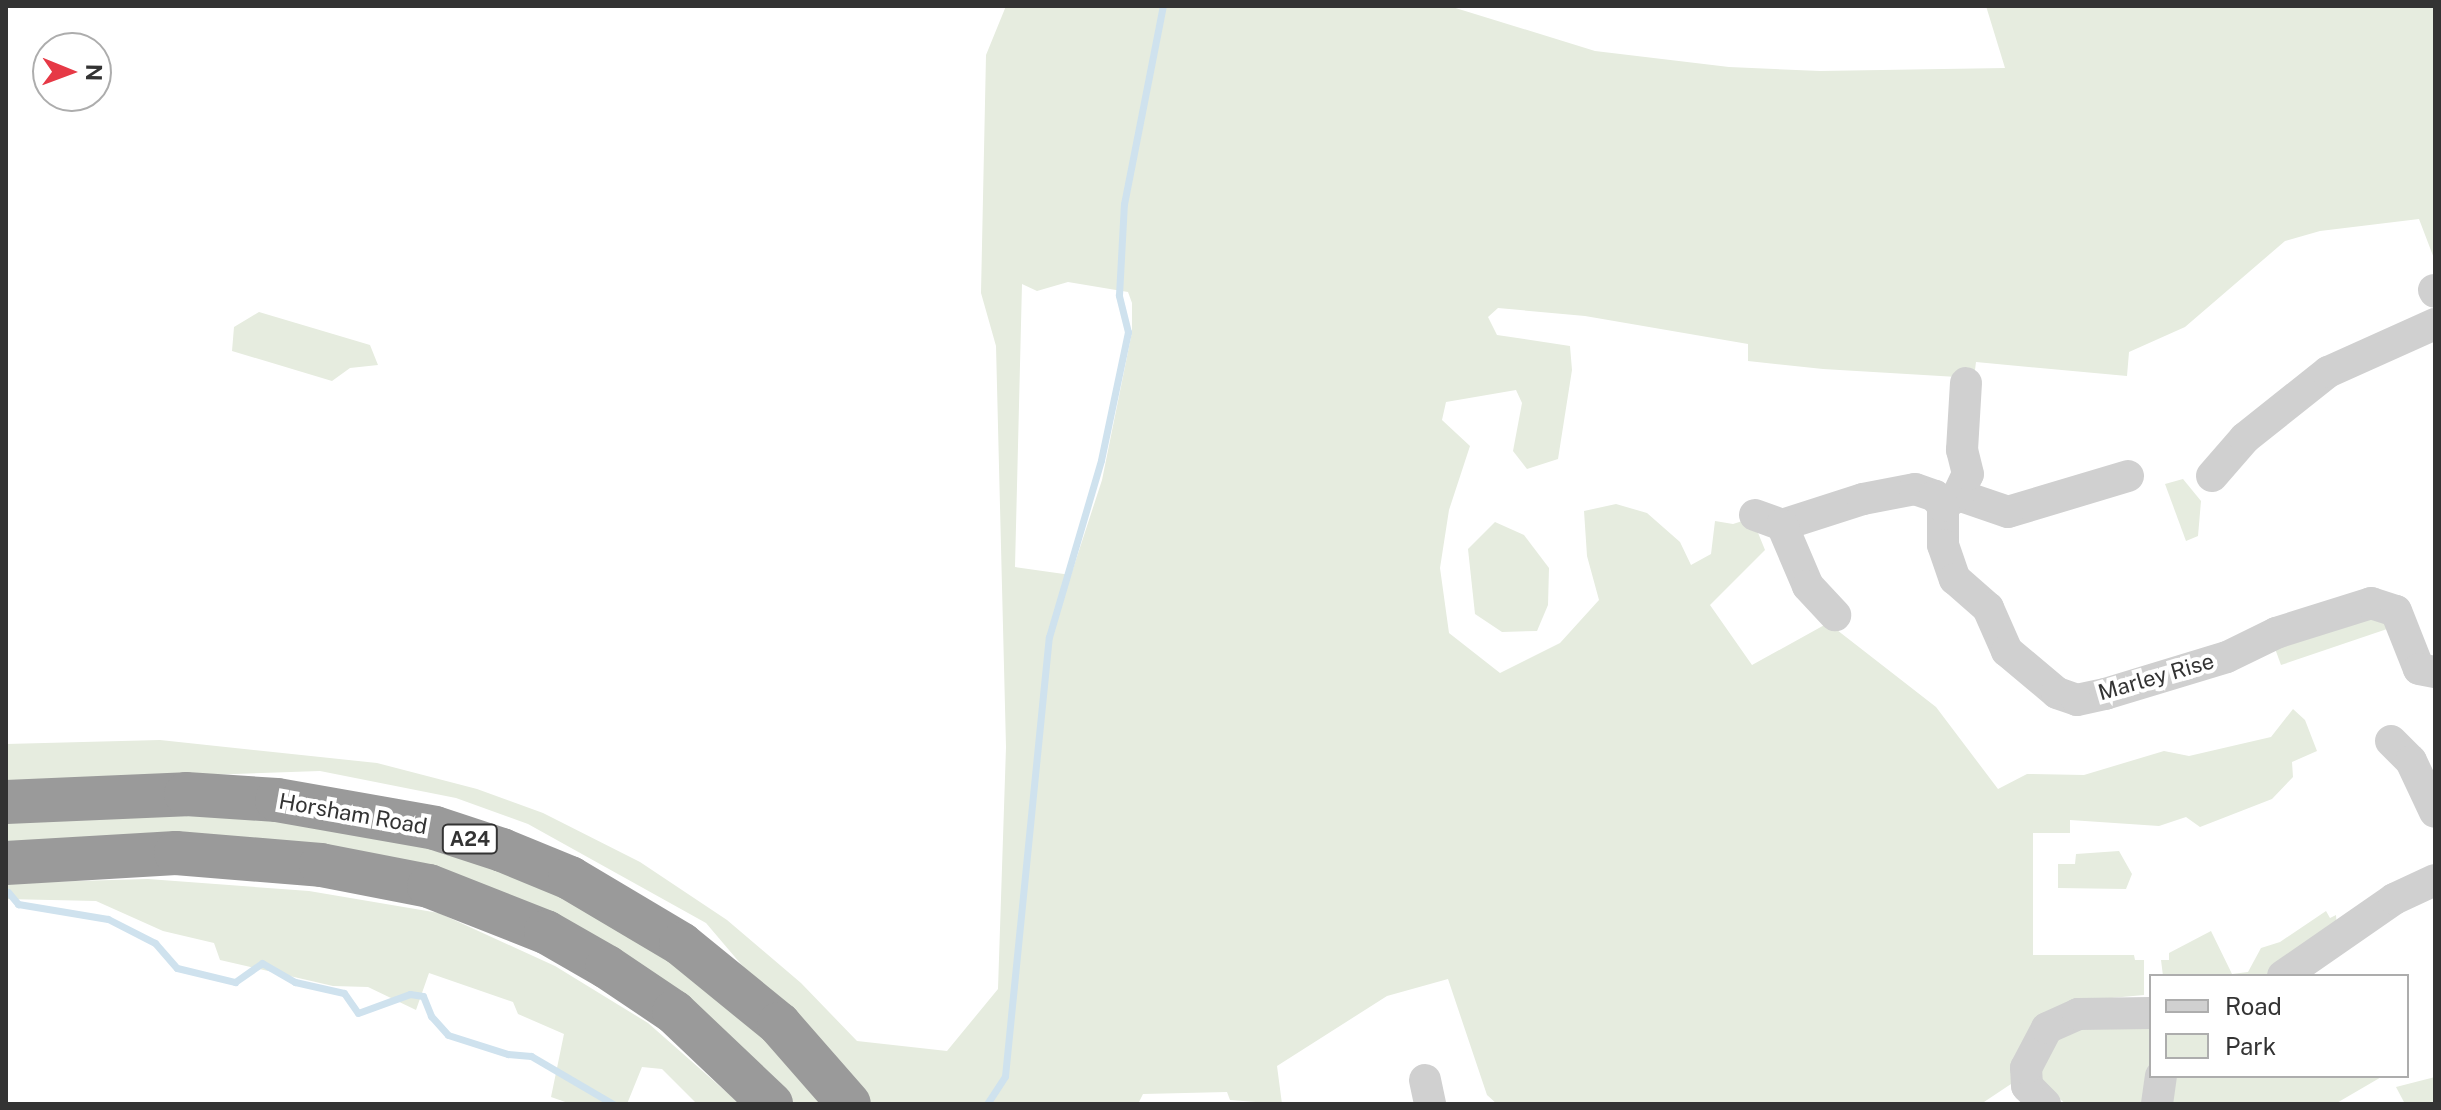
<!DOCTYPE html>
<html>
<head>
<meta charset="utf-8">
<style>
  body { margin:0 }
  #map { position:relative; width:2441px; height:1110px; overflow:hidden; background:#fff; font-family:"Public Sans",sans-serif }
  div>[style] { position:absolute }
  .green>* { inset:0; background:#e6ecdf }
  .stream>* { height:7px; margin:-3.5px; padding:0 3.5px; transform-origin:3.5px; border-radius:3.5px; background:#cfe2ee }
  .minor>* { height:32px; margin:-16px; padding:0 16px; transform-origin:16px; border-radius:16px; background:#d0d0d0 }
  .highway>* { height:44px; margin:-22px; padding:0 22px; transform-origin:22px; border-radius:22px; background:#9a9a9a }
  span { translate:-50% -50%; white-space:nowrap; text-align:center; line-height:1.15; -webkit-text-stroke:8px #fff; paint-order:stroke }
  .shield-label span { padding:2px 6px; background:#fff; border:2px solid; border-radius:6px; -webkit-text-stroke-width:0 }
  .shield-label { font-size:20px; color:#333; font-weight:700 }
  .street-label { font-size:22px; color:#333 }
  .frame { position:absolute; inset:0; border:8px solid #333; pointer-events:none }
  .legend { position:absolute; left:2149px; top:974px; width:260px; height:104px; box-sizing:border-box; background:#fff; border:2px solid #adadad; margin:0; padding:10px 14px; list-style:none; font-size:24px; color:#333 }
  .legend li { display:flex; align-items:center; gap:16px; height:40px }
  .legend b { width:40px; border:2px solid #adadad }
  .north { position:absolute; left:32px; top:32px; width:80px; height:80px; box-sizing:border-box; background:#fff; border:2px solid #adadad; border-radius:50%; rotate:91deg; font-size:22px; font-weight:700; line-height:32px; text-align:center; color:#333 }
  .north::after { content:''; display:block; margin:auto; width:28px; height:36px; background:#e63946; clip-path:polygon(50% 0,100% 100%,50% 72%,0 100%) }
</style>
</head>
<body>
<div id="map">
  <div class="green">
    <i style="clip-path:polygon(evenodd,1006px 6px,1449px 6px,1595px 51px,1729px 67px,1820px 71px,2005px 68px,1986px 6px,2435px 6px,2435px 261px,2419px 219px,2320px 231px,2285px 241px,2185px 327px,2129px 352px,2127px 376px,1976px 362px,1974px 378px,1823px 369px,1748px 361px,1748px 344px,1585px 316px,1498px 308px,1488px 317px,1497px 335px,1570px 346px,1572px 370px,1558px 459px,1527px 469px,1513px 451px,1522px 403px,1516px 390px,1446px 402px,1442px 420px,1470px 446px,1449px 510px,1440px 568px,1449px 633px,1500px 673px,1560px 643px,1599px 600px,1587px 556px,1584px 511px,1616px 504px,1647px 513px,1680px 542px,1691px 565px,1711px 554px,1715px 521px,1733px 524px,1752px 518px,1765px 550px,1710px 605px,1752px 665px,1828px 623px,1936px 707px,1998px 789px,2027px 774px,2084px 775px,2164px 751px,2189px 756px,2271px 737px,2293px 709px,2305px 720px,2317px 751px,2292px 762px,2293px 777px,2272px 799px,2200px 827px,2186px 817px,2159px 826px,2070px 820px,2070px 833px,2033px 833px,2033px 955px,2134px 955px,2135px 960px,2144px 960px,2144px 995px,2100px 999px,2011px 1084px,1981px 1104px,1497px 1104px,1487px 1095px,1448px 979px,1387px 996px,1277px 1066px,1282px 1104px,1230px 1100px,1227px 1092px,1143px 1094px,1138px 1104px,860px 1104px,706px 923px,528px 824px,456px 798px,320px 771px,6px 782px,6px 744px,160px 740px,377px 763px,477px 789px,543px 813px,640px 862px,727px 920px,801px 983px,857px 1041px,947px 1051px,998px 989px,1006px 747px,996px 346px,981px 293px,986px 55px,1006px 6px,1068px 282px,1128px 292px,1132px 303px,1132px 332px,1102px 480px,1071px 575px,1015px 567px,1022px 284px,1037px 291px,1068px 282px)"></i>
    <i style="clip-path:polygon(259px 312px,370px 345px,378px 365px,350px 368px,332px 381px,232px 351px,234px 327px)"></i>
    <i style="clip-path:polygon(2183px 479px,2201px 501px,2198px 536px,2186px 541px,2165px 484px)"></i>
    <i style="clip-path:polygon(1495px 522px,1524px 535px,1549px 568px,1548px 605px,1537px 631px,1502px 632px,1475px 614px,1468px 549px)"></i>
    <i style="clip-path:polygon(2373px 617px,2393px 627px,2281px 665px,2273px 643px)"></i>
    <i style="clip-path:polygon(144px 807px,373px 827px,560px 890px,715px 986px,832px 1104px,789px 1104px,536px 913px,6px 849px,6px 816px)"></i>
    <i style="clip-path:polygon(2119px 851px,2132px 874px,2126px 889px,2058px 888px,2058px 864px,2075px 864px,2076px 854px)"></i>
    <i style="clip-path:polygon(148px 879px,309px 891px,439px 913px,555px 966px,648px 1023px,740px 1104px,697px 1104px,662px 1069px,642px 1067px,627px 1104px,571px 1104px,551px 1097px,564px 1034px,518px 1014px,513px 1002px,429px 973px,416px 1010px,368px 987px,333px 986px,220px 960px,214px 943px,163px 931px,96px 901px,6px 899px,6px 883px)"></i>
    <i style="clip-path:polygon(2326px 911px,2330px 918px,2336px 915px,2337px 928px,2273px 976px,2163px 976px,2161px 960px,2169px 960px,2169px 953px,2211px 931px,2232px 974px,2248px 972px,2261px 948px,2280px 942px)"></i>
    <i style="clip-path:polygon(2151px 1022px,2149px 1104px,2066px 1104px,2036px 1080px,2052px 1038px,2074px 1028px)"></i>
    <i style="clip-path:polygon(2172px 1076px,2383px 1076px,2335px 1104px,2167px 1104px)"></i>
    <i style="clip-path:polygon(2435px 1077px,2435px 1104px,2405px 1104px,2396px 1087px)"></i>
  </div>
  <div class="stream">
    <i style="left:8px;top:892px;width:16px;rotate:50deg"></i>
    <i style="left:18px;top:904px;width:91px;rotate:9.5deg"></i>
    <i style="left:108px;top:919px;width:53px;rotate:27.1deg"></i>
    <i style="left:155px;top:943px;width:33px;rotate:49deg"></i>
    <i style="left:177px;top:968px;width:60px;rotate:13.6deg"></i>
    <i style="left:235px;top:982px;width:33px;rotate:-35deg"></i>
    <i style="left:262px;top:963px;width:38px;rotate:30deg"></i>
    <i style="left:295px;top:982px;width:50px;rotate:12.7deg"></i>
    <i style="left:344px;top:993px;width:24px;rotate:55deg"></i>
    <i style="left:358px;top:1013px;width:55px;rotate:-20.1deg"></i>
    <i style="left:410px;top:994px;width:13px;rotate:9deg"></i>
    <i style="left:423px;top:996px;width:22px;rotate:68deg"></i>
    <i style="left:431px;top:1016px;width:25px;rotate:48deg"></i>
    <i style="left:448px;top:1035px;width:63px;rotate:17.6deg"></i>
    <i style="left:508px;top:1054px;width:23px;rotate:5deg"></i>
    <i style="left:531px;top:1056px;width:95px;rotate:30.3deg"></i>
    <i style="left:987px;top:1104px;width:33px;rotate:-57deg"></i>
    <i style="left:1005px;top:1076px;width:441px;rotate:-84.3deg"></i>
    <i style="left:1049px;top:637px;width:184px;rotate:-73.6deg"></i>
    <i style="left:1101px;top:460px;width:131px;rotate:-78.1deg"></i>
    <i style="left:1128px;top:332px;width:38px;rotate:-104deg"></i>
    <i style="left:1119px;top:295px;width:91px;rotate:-86.9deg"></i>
    <i style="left:1124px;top:204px;width:202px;rotate:-78.9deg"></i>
  </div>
  <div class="minor">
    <i style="left:2434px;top:290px;width:2px;rotate:63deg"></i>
    <i style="left:2128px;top:476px;width:125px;rotate:163.3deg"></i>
    <i style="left:2008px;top:512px;width:53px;rotate:-161.2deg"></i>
    <i style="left:1958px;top:495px;width:19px;rotate:144deg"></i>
    <i style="left:1943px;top:506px;width:39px;rotate:90deg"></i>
    <i style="left:1943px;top:545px;width:36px;rotate:71deg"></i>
    <i style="left:1955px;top:579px;width:44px;rotate:41.3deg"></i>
    <i style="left:1988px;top:608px;width:47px;rotate:66.2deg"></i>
    <i style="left:2007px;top:651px;width:65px;rotate:40deg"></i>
    <i style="left:2057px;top:693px;width:21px;rotate:19deg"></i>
    <i style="left:2077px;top:700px;width:29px;rotate:-12deg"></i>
    <i style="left:2105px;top:694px;width:127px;rotate:-16.9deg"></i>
    <i style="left:2227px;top:657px;width:55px;rotate:-26.1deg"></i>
    <i style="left:2276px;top:633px;width:100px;rotate:-17.5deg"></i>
    <i style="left:2371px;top:603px;width:26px;rotate:18deg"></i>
    <i style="left:2396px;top:611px;width:62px;rotate:68.4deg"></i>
    <i style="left:2419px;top:669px;width:16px;rotate:11deg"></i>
    <i style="left:2212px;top:476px;width:50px;rotate:-49deg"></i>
    <i style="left:2245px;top:438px;width:106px;rotate:-38.5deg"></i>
    <i style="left:2328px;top:372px;width:117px;rotate:-24.2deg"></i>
    <i style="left:1958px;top:495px;width:23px;rotate:-65deg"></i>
    <i style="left:1968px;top:474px;width:25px;rotate:-104deg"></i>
    <i style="left:1962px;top:450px;width:67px;rotate:-86.6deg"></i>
    <i style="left:1755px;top:515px;width:29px;rotate:20deg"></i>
    <i style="left:1782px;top:525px;width:85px;rotate:-17.8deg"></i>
    <i style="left:1863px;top:499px;width:53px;rotate:-10.9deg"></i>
    <i style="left:1915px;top:489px;width:21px;rotate:19deg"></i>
    <i style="left:1935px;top:496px;width:13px;rotate:51deg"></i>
    <i style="left:1782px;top:525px;width:66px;rotate:66.9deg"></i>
    <i style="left:1808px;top:586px;width:40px;rotate:47deg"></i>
    <i style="left:2391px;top:741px;width:28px;rotate:45deg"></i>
    <i style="left:2411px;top:761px;width:56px;rotate:64.8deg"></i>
    <i style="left:2283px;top:976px;width:135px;rotate:-34.7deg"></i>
    <i style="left:2394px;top:899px;width:45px;rotate:-24.9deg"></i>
    <i style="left:1425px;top:1080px;width:25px;rotate:78deg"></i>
    <i style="left:2045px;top:1104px;width:25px;rotate:-135deg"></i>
    <i style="left:2027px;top:1086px;width:18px;rotate:-93deg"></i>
    <i style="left:2026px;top:1068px;width:45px;rotate:-62.3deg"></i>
    <i style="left:2047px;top:1028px;width:34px;rotate:-24deg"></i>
    <i style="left:2078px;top:1014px;width:73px;rotate:-0.8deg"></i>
    <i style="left:2157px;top:1104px;width:28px;rotate:-82deg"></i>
  </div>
  <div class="highway">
    <i style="left:6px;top:802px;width:180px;rotate:-2.5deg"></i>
    <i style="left:186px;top:794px;width:91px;rotate:3.8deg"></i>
    <i style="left:277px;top:800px;width:160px;rotate:10deg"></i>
    <i style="left:435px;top:828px;width:71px;rotate:18.2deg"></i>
    <i style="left:502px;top:850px;width:74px;rotate:22.4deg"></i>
    <i style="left:570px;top:878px;width:129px;rotate:30.7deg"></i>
    <i style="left:681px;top:944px;width:127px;rotate:39.2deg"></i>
    <i style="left:779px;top:1024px;width:106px;rotate:48.8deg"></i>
    <i style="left:6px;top:863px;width:170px;rotate:-3.4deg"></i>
    <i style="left:176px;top:853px;width:145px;rotate:4.7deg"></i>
    <i style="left:321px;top:865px;width:110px;rotate:11deg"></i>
    <i style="left:429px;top:886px;width:126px;rotate:21.5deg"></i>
    <i style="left:546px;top:932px;width:70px;rotate:29.8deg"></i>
    <i style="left:607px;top:967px;width:81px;rotate:33.9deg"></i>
    <i style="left:674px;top:1012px;width:134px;rotate:43.5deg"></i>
  </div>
  <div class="shield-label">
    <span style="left:470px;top:839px">A24</span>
  </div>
  <div class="street-label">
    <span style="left:2156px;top:677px;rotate:-16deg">Marley Rise</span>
    <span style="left:353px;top:814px;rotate:10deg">Horsham Road</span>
  </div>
  <div class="frame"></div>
  <ul class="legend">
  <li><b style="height:10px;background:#d0d0d0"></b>Road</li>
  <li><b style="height:22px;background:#e6ecdf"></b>Park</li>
  </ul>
  <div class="north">N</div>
</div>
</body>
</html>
